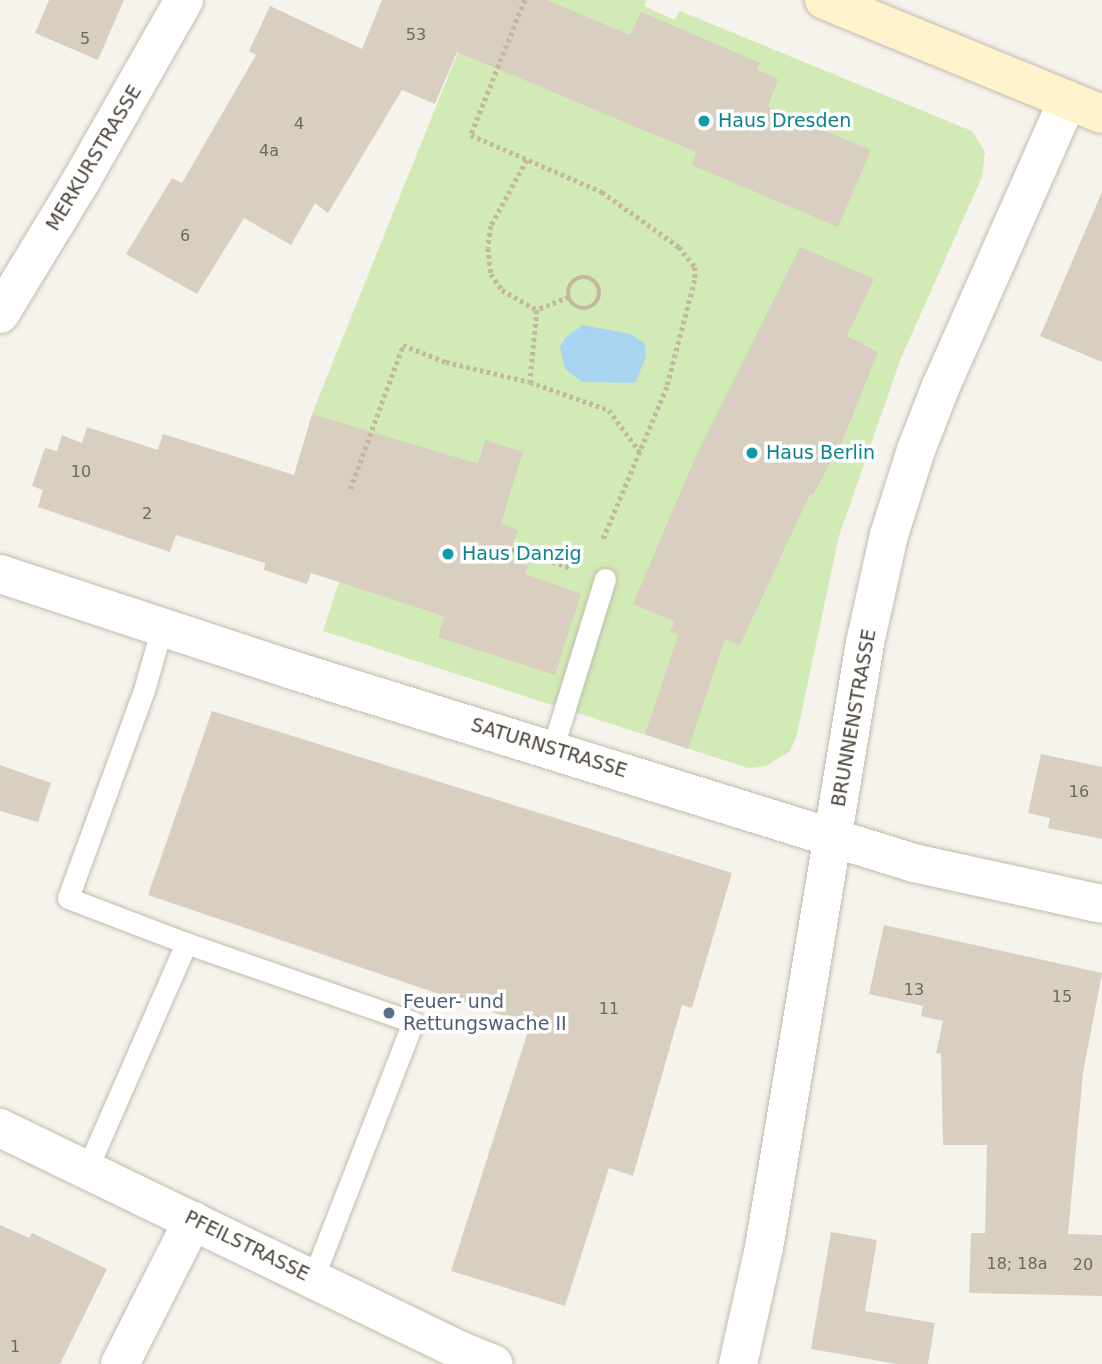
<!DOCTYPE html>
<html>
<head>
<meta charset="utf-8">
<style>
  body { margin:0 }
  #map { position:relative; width:1102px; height:1364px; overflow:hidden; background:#f6f3ec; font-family:"DejaVu Sans",sans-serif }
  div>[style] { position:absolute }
  .green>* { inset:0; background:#d2eab5 }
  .water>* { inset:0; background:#a9d4f2 }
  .building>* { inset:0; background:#d8cfc1 }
  .path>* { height:4.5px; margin-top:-2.25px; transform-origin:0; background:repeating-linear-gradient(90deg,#c4b79f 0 3.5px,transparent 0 7px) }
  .path>.ring { margin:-2.25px; padding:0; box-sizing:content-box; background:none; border:4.5px solid #c4b79f; border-radius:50% }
  .roads { filter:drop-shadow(0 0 2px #c2bbae) drop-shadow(0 0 2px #c2bbae) }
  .lane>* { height:21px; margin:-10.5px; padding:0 10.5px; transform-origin:10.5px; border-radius:10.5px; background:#fff }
  .street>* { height:38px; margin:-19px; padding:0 19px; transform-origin:19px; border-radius:19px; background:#fff }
  .secondary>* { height:38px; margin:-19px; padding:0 19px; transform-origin:19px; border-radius:19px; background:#fff3cd }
  .dots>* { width:19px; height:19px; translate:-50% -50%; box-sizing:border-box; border:4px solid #fff; border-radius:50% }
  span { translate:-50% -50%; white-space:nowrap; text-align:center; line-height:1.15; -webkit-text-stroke:7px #fff; paint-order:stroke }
  .number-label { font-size:16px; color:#6e675b }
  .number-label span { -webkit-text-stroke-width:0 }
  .culture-label { font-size:19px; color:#0d838f }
  .left { translate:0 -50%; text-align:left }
  .street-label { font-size:19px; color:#4b4439 }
  .service-label { font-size:19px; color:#4e5e75 }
</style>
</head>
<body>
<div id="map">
  <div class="green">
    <i style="clip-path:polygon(479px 0,647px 0,644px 6px,674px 20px,680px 11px,972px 131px,985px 152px,982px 177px,901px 358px,839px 536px,796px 738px,790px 751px,766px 766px,748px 768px,323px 631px,367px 495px,354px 427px,312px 414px)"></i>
  </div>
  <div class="water">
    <i style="clip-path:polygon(583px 325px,631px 334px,645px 344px,646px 357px,635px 383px,582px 382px,565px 369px,560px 347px,566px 337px)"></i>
  </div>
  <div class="building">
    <i style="clip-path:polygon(49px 0,124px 0,98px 60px,35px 33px)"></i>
    <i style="clip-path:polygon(382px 0,547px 0,630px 35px,641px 12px,760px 63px,757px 70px,778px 79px,768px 107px,871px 150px,838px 227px,692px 165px,696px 152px,457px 52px,435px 104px,402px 90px,328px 213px,315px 203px,291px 245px,244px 218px,197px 294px,126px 254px,172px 178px,182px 183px,256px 55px,249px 51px,270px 6px,362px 49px)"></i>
    <i style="clip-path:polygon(1102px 192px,1102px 362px,1040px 336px)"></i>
    <i style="clip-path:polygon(800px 247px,874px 279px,847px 336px,878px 352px,844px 437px,813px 495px,810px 494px,740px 645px,725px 639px,688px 749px,645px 734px,678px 635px,670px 632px,675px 621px,633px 604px,695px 458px)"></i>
    <i style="clip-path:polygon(312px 414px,478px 464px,485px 440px,523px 452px,501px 523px,518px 530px,507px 559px,528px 566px,525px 574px,581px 594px,555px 675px,438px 637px,444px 616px,311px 573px,307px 584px,264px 570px,265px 563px,176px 535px,170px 552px,38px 507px,43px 490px,32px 486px,45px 448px,57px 451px,62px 435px,82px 443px,87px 427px,158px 450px,163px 434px,294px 475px)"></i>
    <i style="clip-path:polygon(212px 711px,732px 873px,692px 1008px,682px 1005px,633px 1176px,609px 1168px,565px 1306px,451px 1271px,530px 1025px,148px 895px)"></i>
    <i style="clip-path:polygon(1041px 754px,1102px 767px,1102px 839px,1048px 828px,1050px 818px,1028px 813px)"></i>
    <i style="clip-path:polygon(0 765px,51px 783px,38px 822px,0 811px)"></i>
    <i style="clip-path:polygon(884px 925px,1102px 973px,1083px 1073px,1068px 1234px,1102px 1235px,1102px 1296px,969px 1293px,971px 1233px,985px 1233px,987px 1145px,943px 1145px,941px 1054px,936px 1053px,943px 1021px,921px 1016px,923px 1006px,869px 994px)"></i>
    <i style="clip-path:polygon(0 1225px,29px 1238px,32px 1233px,107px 1269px,60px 1364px,0 1364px)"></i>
    <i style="clip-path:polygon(831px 1232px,877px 1240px,865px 1311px,935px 1323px,928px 1364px,897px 1364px,811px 1349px)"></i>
  </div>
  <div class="path">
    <i style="left:525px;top:0;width:145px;rotate:111.8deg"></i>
    <i style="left:471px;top:135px;width:143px;rotate:23.5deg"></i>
    <i style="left:602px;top:192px;width:95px;rotate:35.5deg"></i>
    <i style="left:679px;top:247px;width:26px;rotate:51deg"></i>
    <i style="left:695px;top:267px;width:13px;rotate:90deg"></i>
    <i style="left:695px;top:280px;width:111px;rotate:104.7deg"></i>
    <i style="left:667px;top:387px;width:166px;rotate:112.7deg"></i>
    <i style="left:527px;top:160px;width:75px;rotate:118.6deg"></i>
    <i style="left:491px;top:226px;width:22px;rotate:98deg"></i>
    <i style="left:488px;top:248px;width:26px;rotate:83deg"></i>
    <i style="left:491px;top:274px;width:19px;rotate:55deg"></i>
    <i style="left:502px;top:290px;width:40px;rotate:29.7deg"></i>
    <i class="ring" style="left:568px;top:277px;width:27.5px;height:27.5px"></i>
    <i style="left:569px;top:297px;width:35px;rotate:158deg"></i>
    <i style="left:537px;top:310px;width:72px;rotate:95.6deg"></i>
    <i style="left:530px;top:382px;width:84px;rotate:19.5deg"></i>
    <i style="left:609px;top:410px;width:52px;rotate:53.6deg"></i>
    <i style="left:350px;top:489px;width:153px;rotate:-69.8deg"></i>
    <i style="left:403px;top:345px;width:46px;rotate:21.6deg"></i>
    <i style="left:446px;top:362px;width:86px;rotate:13.4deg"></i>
    <i style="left:512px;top:549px;width:60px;rotate:17.5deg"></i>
  </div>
  <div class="roads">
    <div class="lane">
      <i style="left:162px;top:627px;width:66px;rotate:105.9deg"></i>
      <i style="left:144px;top:690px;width:221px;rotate:110.1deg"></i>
      <i style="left:68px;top:898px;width:126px;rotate:20.9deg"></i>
      <i style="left:186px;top:943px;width:240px;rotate:19.2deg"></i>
      <i style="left:413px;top:1022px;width:276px;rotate:111.3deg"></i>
      <i style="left:552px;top:750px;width:179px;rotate:-72.8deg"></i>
      <i style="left:87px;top:1169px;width:247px;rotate:-66.3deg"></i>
    </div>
    <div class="street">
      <i style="left:0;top:314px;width:158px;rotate:-58.7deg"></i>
      <i style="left:82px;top:179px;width:206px;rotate:-60.3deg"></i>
      <i style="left:0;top:574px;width:307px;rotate:18.2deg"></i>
      <i style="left:292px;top:670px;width:651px;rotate:17.24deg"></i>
      <i style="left:914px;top:863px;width:192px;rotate:12.3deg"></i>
      <i style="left:0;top:1128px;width:512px;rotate:25.81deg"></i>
      <i style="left:461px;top:1351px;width:35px;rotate:22deg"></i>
      <i style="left:120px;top:1364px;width:161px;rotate:-63.1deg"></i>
      <i style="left:738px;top:1364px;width:119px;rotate:-77.4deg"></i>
      <i style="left:764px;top:1248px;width:613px;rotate:-80.52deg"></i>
      <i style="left:865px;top:643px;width:111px;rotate:-77.5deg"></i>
      <i style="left:889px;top:535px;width:89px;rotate:-72.4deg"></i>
      <i style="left:916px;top:450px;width:69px;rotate:-68.7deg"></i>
      <i style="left:941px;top:386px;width:313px;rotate:-66.1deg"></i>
    </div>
    <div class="secondary">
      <i style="left:824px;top:0;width:300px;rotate:22.3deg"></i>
    </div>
  </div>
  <div class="dots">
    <i style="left:704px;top:121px;background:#0f9aa8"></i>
    <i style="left:752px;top:453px;background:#0f9aa8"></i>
    <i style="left:448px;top:554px;background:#0f9aa8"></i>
    <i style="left:389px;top:1013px;background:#5c6f8a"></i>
  </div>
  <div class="number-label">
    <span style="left:416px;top:35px">53</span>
    <span style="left:85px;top:39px">5</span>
    <span style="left:299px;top:124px">4</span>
    <span style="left:269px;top:151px">4a</span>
    <span style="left:185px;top:236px">6</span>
    <span style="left:81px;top:472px">10</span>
    <span style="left:147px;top:514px">2</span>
    <span style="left:1079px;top:792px">16</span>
    <span style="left:914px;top:990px">13</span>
    <span style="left:1062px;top:997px">15</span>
    <span style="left:609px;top:1009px">11</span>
    <span style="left:1017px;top:1264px">18; 18a</span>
    <span style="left:1083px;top:1265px">20</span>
    <span style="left:15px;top:1347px">1</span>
  </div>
  <div class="culture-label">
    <span class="left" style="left:718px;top:121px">Haus Dresden</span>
    <span class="left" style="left:766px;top:453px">Haus Berlin</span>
    <span class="left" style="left:462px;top:554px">Haus Danzig</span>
  </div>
  <div class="street-label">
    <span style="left:94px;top:158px;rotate:-59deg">MERKURSTRASSE</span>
    <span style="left:854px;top:718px;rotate:-80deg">BRUNNENSTRASSE</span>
    <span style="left:549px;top:748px;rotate:17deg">SATURNSTRASSE</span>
    <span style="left:247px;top:1246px;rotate:26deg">PFEILSTRASSE</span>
  </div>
  <div class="service-label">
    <span class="left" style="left:403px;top:1013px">Feuer- und<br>Rettungswache II</span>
  </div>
</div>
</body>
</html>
